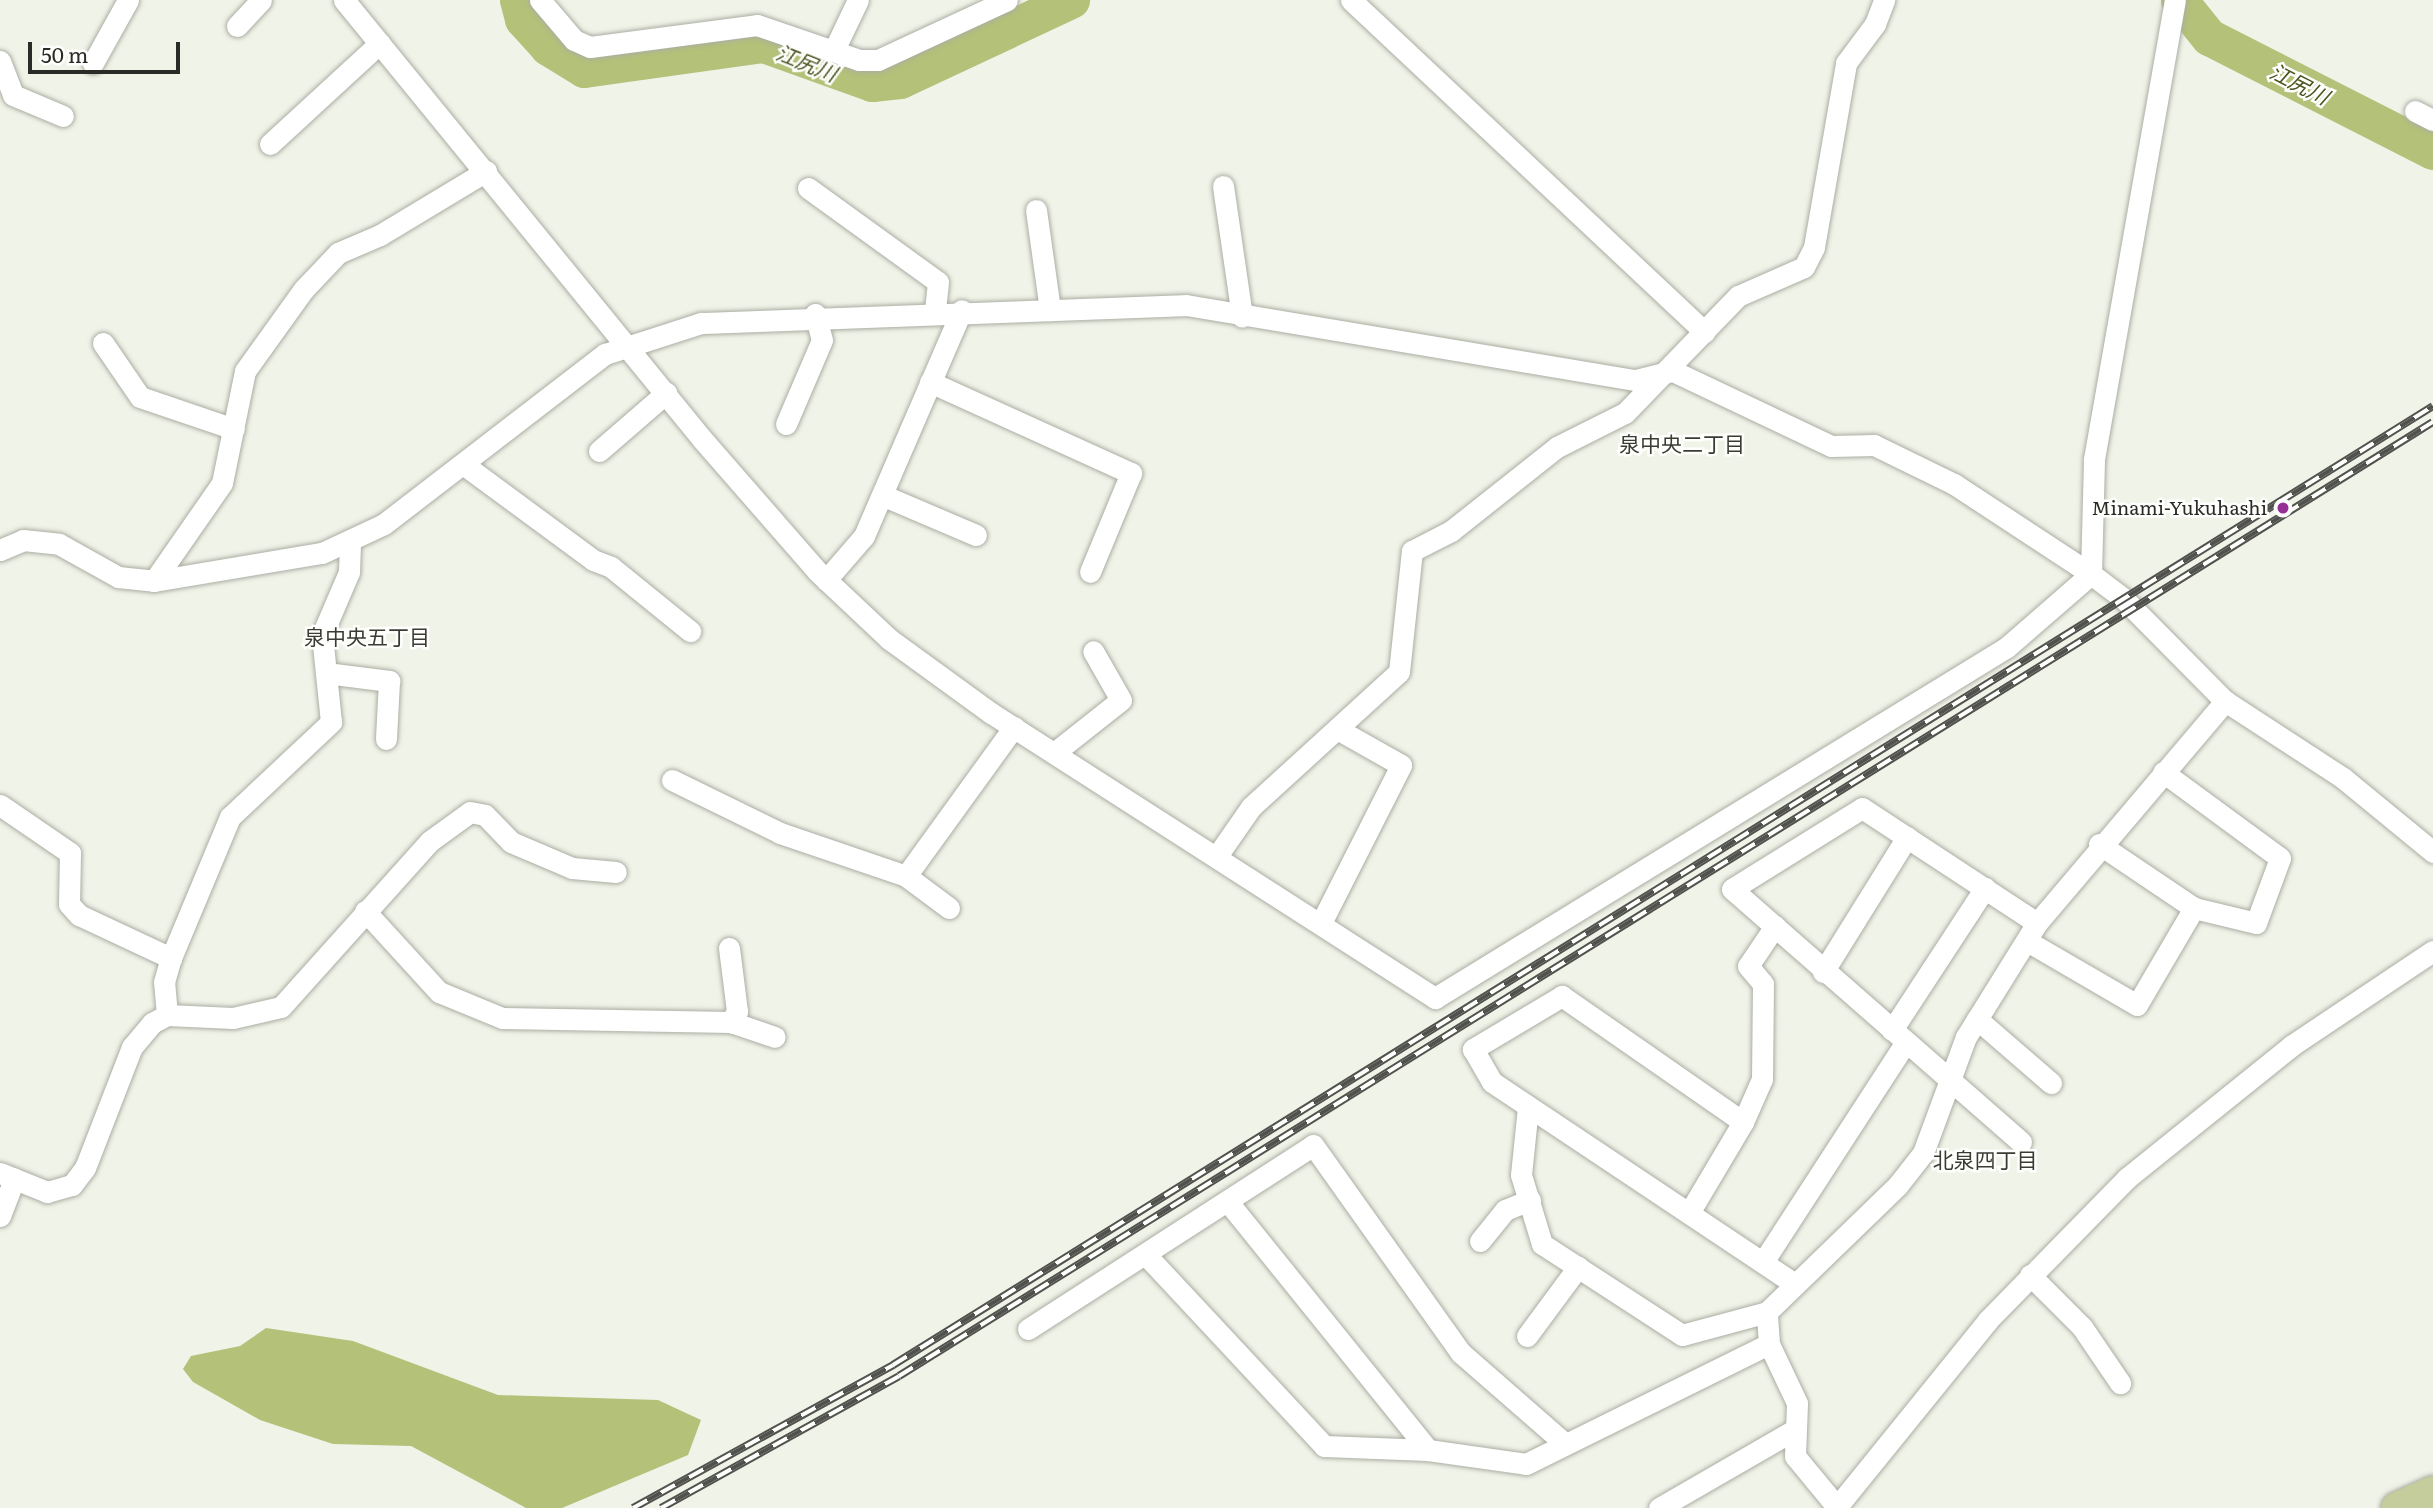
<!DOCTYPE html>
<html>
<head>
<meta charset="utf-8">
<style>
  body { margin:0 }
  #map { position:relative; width:2433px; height:1508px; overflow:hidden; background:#f0f3e8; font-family:Literata,"Noto Sans JP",serif }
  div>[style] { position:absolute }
  .water>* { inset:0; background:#b3c179 }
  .river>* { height:37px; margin:-18.5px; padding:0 18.5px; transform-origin:18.5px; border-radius:18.5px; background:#b3c179 }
  .roads { filter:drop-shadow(0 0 2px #abada3) drop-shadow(0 0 2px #abada3) }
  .street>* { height:21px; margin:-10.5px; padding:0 10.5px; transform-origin:10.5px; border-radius:10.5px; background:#fff }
  .primary>* { height:33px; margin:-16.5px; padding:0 16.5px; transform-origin:16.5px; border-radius:16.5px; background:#c4cd9b }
  .rail>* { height:8px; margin-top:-4px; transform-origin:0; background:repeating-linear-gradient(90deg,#fefffd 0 16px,#51524d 0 32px); box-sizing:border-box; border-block:2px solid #51524d }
  .dots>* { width:19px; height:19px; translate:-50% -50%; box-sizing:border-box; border:4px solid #fefffd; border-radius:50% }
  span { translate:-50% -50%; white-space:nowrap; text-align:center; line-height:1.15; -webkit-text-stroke:5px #fefffd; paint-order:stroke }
  .poi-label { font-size:19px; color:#2a2b27 }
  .right { translate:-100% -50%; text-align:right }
  .water-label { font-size:21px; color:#4c5420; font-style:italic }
  .neighbourhood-label { font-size:21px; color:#3a3c33 }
  .scale { position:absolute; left:28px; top:42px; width:152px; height:32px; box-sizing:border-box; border:4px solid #2a2b27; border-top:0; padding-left:9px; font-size:21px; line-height:24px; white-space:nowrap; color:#2a2b27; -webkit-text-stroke:5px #fefffd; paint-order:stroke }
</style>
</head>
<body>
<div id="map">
  <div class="water">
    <i style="clip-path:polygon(266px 1328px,353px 1341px,498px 1395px,658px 1400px,701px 1420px,688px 1455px,562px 1508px,526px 1508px,411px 1446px,333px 1444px,260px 1420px,193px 1382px,183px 1369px,191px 1356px,240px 1346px)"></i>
  </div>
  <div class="river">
    <i style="left:518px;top:0;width:20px;rotate:75deg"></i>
    <i style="left:523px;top:19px;width:38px;rotate:48deg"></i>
    <i style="left:548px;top:47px;width:42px;rotate:31.4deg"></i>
    <i style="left:584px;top:69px;width:181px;rotate:-8deg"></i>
    <i style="left:763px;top:44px;width:116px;rotate:19.7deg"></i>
    <i style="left:872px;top:83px;width:28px;rotate:-6deg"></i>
    <i style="left:900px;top:80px;width:189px;rotate:-25.1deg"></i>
    <i style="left:2179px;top:0;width:48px;rotate:51deg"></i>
    <i style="left:2209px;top:37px;width:251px;rotate:27deg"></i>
  </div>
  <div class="roads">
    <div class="street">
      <i style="left:344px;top:0;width:566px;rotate:50.8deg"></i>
      <i style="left:702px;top:439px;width:176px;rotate:48.9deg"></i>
      <i style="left:818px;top:572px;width:98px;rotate:43.3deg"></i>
      <i style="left:889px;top:639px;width:126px;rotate:36deg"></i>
      <i style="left:991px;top:713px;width:528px;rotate:32.7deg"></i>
      <i style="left:1435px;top:998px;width:671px;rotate:-31.53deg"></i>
      <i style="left:2007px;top:647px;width:111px;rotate:-41deg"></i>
      <i style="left:540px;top:0;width:52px;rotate:49.6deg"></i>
      <i style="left:574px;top:40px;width:17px;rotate:24deg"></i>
      <i style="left:590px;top:47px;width:168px;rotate:-7.5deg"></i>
      <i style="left:757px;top:25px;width:108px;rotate:18.9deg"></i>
      <i style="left:859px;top:60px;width:19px"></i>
      <i style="left:878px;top:60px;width:142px;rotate:-24.9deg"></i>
      <i style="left:1351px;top:0;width:485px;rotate:43.2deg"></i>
      <i style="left:237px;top:26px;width:35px;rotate:-47deg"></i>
      <i style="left:834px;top:50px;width:55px;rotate:-64.4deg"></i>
      <i style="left:0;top:61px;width:36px;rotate:69deg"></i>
      <i style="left:13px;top:95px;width:54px;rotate:22.8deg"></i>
      <i style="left:93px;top:63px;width:72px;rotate:-60.9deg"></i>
      <i style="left:2415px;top:111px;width:20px;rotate:27deg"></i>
      <i style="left:270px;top:144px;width:149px;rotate:-42.6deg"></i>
      <i style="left:1223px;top:186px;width:132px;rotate:81.7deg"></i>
      <i style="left:808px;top:188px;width:160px;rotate:35.9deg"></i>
      <i style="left:938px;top:282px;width:28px;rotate:96deg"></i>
      <i style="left:1036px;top:210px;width:101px;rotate:82deg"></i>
      <i style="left:103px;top:343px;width:65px;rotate:55.6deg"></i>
      <i style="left:140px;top:397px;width:99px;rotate:18.8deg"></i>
      <i style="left:930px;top:382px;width:221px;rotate:24.4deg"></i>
      <i style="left:1131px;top:473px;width:107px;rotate:112.5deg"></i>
      <i style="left:786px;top:424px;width:91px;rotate:-66.8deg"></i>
      <i style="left:822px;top:340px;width:27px;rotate:-105deg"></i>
      <i style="left:599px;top:451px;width:89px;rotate:-40.9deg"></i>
      <i style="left:463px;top:464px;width:162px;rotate:36.4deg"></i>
      <i style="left:593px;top:560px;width:19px;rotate:21deg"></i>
      <i style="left:611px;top:567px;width:102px;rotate:39deg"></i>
      <i style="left:882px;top:495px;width:102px;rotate:23.1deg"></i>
      <i style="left:0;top:550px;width:25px;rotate:-23deg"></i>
      <i style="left:23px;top:540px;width:36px;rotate:6deg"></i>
      <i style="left:59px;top:544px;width:68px;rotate:29.2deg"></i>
      <i style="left:118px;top:577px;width:36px;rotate:6deg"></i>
      <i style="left:154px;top:581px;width:170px;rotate:-9.5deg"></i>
      <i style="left:322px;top:553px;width:68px;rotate:-25.1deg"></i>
      <i style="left:384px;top:524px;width:279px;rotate:-37.6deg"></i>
      <i style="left:605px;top:354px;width:101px;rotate:-17.9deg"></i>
      <i style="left:701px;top:323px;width:485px;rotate:-2.1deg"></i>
      <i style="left:1186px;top:305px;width:456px;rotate:9.5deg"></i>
      <i style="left:1636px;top:380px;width:38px;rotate:-14deg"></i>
      <i style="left:1673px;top:371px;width:175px;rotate:25.4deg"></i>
      <i style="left:1831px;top:446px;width:43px;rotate:-1.3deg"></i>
      <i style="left:1874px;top:445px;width:89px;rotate:26deg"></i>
      <i style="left:1954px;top:484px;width:164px;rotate:33.3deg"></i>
      <i style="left:2091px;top:574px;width:40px;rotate:37deg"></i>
      <i style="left:2123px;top:598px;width:145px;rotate:45.3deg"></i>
      <i style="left:2225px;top:701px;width:141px;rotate:33.1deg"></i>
      <i style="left:2343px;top:778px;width:117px;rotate:39.4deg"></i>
      <i style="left:2091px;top:574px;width:115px;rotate:-88.5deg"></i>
      <i style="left:2094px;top:459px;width:466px;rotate:-80deg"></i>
      <i style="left:826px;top:580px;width:58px;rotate:-49.2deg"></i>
      <i style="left:864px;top:536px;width:246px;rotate:-66.6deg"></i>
      <i style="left:154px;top:581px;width:119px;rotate:-55.2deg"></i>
      <i style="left:222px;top:483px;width:114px;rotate:-78.4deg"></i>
      <i style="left:245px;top:371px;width:101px;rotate:-54.3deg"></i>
      <i style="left:304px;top:289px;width:50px;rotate:-46.6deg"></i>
      <i style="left:338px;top:253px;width:46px;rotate:-23.2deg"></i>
      <i style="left:380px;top:235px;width:124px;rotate:-31.1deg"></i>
      <i style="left:326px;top:673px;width:64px;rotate:7.2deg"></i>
      <i style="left:389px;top:681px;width:58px;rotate:93deg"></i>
      <i style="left:1054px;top:753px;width:85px;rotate:-38.3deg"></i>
      <i style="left:1121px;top:700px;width:56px;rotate:-119.7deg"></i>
      <i style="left:672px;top:780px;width:120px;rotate:26.1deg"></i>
      <i style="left:780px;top:833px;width:133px;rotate:18.8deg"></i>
      <i style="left:0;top:805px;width:85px;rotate:34.4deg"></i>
      <i style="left:70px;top:853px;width:51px;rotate:91.1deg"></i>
      <i style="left:69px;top:904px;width:15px;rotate:48deg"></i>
      <i style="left:79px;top:915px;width:102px;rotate:25.1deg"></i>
      <i style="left:2099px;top:844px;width:115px;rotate:34deg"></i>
      <i style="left:2194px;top:908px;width:64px;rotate:13.6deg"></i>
      <i style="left:2256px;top:923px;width:69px;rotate:-69.7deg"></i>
      <i style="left:2280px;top:858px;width:145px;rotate:-143.7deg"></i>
      <i style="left:1217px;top:856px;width:60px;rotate:-55.2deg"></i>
      <i style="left:1251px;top:807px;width:200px;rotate:-42.4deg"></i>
      <i style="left:1399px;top:672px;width:122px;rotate:-83.9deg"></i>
      <i style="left:1412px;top:551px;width:44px;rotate:-27.1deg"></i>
      <i style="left:1451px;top:531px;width:135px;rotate:-38.4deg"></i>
      <i style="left:1557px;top:447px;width:76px;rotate:-26.6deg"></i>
      <i style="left:1625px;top:413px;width:163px;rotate:-46deg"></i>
      <i style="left:1738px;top:296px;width:72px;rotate:-23.7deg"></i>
      <i style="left:1804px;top:267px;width:22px;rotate:-63deg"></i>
      <i style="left:1814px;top:247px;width:187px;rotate:-80.1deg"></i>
      <i style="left:1846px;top:63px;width:49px;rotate:-53.4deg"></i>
      <i style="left:1875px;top:24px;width:26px;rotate:-69deg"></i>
      <i style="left:949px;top:908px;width:54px;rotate:-143.3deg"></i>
      <i style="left:906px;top:876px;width:184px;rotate:-54.1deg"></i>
      <i style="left:365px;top:911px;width:110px;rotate:47.6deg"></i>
      <i style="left:439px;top:992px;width:68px;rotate:22.4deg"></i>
      <i style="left:502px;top:1018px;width:229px;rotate:1deg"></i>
      <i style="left:731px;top:1022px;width:46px;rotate:18.8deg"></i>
      <i style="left:1321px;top:923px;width:177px;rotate:-63.1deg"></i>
      <i style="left:1401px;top:765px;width:73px;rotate:-150.6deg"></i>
      <i style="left:1775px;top:926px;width:48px;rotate:124deg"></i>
      <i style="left:1748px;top:966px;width:23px;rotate:50deg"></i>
      <i style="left:1763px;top:984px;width:95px;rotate:90.6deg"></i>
      <i style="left:1762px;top:1079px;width:47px;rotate:113.8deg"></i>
      <i style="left:1743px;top:1122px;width:221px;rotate:-145.2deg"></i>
      <i style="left:1562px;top:996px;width:104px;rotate:149.2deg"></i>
      <i style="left:1473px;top:1049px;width:38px;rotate:60deg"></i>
      <i style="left:1492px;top:1082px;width:364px;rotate:33.7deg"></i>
      <i style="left:2027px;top:941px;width:127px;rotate:30.2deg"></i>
      <i style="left:2137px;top:1005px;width:113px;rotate:-59.6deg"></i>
      <i style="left:729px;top:948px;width:64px;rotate:82.8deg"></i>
      <i style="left:737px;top:1011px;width:13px;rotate:119deg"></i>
      <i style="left:1823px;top:972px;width:159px;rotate:-58.1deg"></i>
      <i style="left:167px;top:1015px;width:33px;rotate:-95deg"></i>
      <i style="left:164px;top:982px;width:25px;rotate:-74deg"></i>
      <i style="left:171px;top:958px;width:153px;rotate:-67.3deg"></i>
      <i style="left:230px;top:817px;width:139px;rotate:-43.2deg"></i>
      <i style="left:331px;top:722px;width:87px;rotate:-95.9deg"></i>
      <i style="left:322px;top:635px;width:69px;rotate:-66.8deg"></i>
      <i style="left:349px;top:572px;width:29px;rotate:-88deg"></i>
      <i style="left:1977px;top:1019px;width:98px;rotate:40.9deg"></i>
      <i style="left:1892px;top:1030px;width:170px;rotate:-56.8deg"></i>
      <i style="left:1528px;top:1107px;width:68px;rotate:95.9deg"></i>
      <i style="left:1521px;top:1175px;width:72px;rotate:73.1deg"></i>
      <i style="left:1542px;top:1244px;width:167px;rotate:33deg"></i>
      <i style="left:1682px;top:1335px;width:88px;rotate:-15.1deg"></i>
      <i style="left:2021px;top:1142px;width:384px;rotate:-138.8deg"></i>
      <i style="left:1732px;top:889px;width:153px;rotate:-31.9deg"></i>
      <i style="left:1862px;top:808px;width:209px;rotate:33.3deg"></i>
      <i style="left:0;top:1173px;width:51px;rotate:22deg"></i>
      <i style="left:47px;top:1192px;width:26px;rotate:-16deg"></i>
      <i style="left:72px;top:1185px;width:21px;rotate:-53deg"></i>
      <i style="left:85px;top:1168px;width:130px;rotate:-68.8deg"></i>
      <i style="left:132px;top:1047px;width:31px;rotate:-50deg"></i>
      <i style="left:152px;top:1023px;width:17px;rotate:-28deg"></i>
      <i style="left:167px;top:1015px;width:66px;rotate:2.6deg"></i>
      <i style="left:233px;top:1018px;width:49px;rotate:-12.9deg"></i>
      <i style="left:281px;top:1007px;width:223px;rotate:-48.1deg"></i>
      <i style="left:430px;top:841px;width:49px;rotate:-35.9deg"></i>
      <i style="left:470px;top:812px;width:15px;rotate:11deg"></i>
      <i style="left:485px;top:815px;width:37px;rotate:46deg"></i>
      <i style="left:511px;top:842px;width:66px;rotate:23.1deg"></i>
      <i style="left:572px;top:868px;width:44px;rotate:5.2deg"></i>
      <i style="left:1228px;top:1202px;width:319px;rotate:51.1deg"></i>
      <i style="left:1689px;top:1213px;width:106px;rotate:-59.3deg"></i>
      <i style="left:0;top:1216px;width:40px;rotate:-69deg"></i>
      <i style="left:1480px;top:1241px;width:40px;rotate:-51deg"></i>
      <i style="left:1505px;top:1210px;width:27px;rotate:-22deg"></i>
      <i style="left:1147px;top:1256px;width:260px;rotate:47deg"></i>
      <i style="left:1324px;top:1446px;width:104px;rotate:2.2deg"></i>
      <i style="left:1428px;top:1450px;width:99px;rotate:8.1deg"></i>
      <i style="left:1526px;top:1464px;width:271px;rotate:-26.3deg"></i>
      <i style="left:1763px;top:1262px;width:259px;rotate:-57deg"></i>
      <i style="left:2030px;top:1275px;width:74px;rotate:45deg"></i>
      <i style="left:2082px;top:1327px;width:68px;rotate:55.8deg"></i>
      <i style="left:1028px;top:1329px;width:339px;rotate:-32.8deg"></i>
      <i style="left:1313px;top:1145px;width:255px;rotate:54.6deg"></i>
      <i style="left:1461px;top:1353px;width:137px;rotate:41.1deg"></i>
      <i style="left:1527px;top:1336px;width:86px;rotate:-53.5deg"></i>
      <i style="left:1837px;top:1507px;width:66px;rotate:-129.5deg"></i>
      <i style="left:1795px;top:1456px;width:53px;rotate:-87.8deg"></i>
      <i style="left:1797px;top:1403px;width:65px;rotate:-115.4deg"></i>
      <i style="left:1769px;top:1344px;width:32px;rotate:-94deg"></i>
      <i style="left:1767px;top:1312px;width:182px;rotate:-44.1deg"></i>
      <i style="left:1898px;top:1185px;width:41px;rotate:-52deg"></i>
      <i style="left:1923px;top:1153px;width:124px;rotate:-69.7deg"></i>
      <i style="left:1966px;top:1037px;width:134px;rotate:-58.1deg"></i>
      <i style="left:2037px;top:923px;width:291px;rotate:-49.7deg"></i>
      <i style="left:1659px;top:1508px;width:156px;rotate:-30deg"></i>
      <i style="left:1836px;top:1508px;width:242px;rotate:-51deg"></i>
      <i style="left:1988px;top:1320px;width:199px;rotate:-45.6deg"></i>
      <i style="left:2127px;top:1178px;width:211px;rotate:-38.8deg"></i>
      <i style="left:2291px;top:1046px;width:171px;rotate:-33.8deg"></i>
    </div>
    <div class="primary">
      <i style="left:2397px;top:1508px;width:39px;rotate:-24deg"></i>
    </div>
  </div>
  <div class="rail">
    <i style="left:633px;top:1508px;width:297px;rotate:-28.8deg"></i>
    <i style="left:893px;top:1365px;width:1814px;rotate:-31.91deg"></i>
    <i style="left:661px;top:1508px;width:272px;rotate:-29deg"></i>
    <i style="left:899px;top:1376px;width:1806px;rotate:-31.88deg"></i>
  </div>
  <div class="dots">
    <i style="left:2283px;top:508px;background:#953096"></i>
  </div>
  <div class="poi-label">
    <span class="right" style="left:2267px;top:508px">Minami-Yukuhashi</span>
  </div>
  <div class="water-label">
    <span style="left:807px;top:62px;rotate:22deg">江尻川</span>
    <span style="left:2300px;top:83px;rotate:27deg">江尻川</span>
  </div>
  <div class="neighbourhood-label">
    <span style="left:1682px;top:443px">泉中央二丁目</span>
    <span style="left:367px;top:636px">泉中央五丁目</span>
    <span style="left:1985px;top:1159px">北泉四丁目</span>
  </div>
  <div class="scale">50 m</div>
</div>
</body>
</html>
